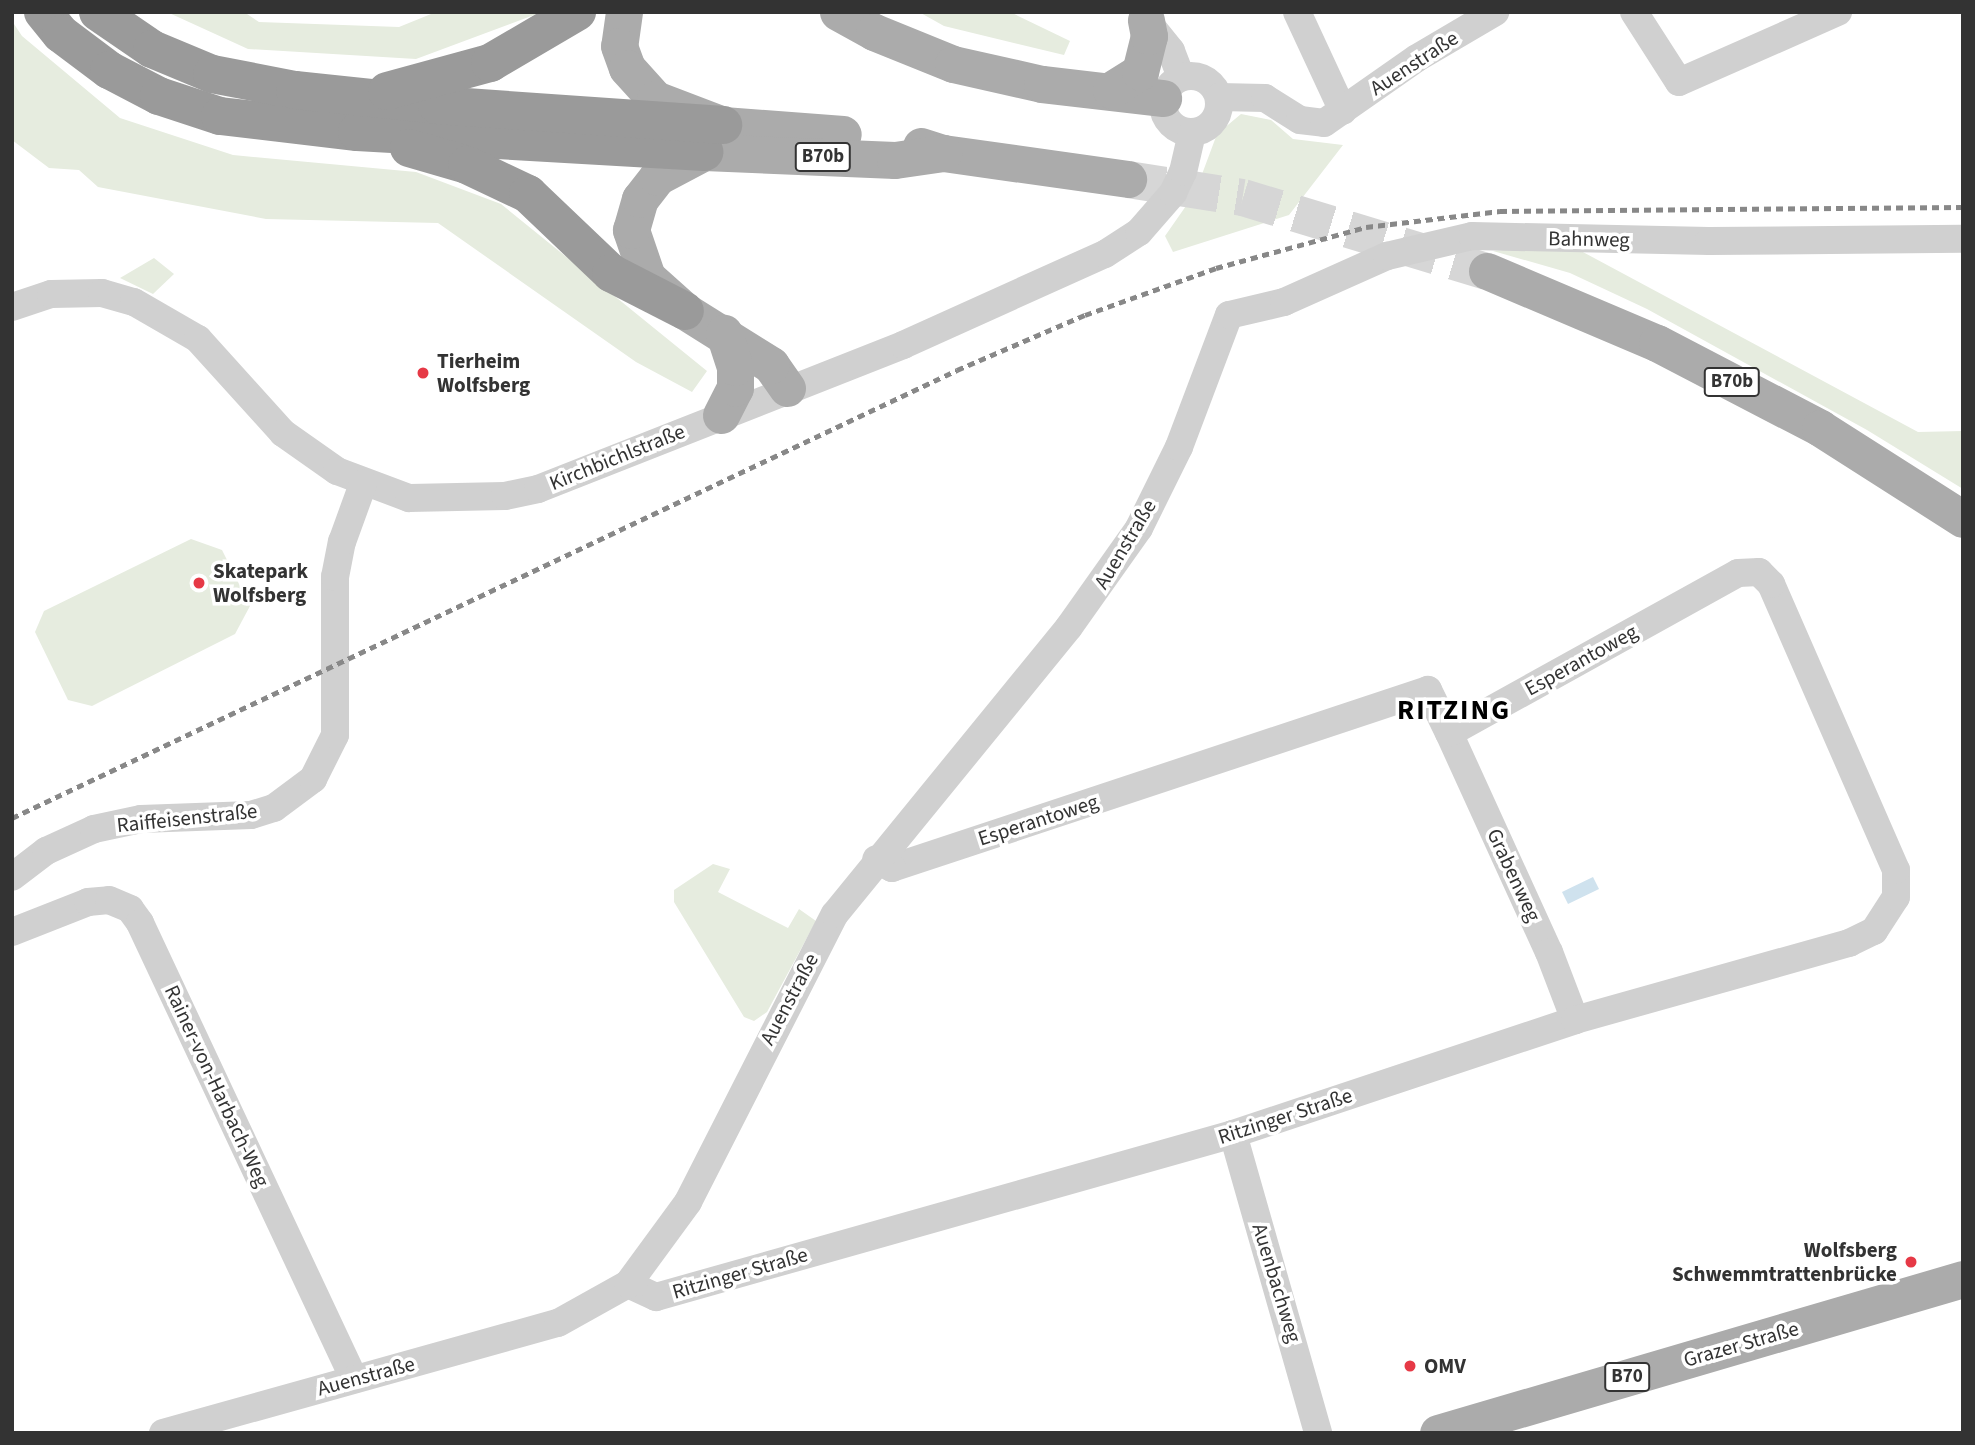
<!DOCTYPE html>
<html>
<head>
<meta charset="utf-8">
<style>
  body { margin:0 }
  #map { position:relative; width:1975px; height:1445px; overflow:hidden; background:#fff; font-family:"Source Sans 3",sans-serif }
  div>[style] { position:absolute }
  .green>* { inset:0; background:#e6ecdf }
  .water>* { inset:0; background:#cfe2ee }
  .major-tunnel>* { height:37px; margin-top:-18.5px; transform-origin:0; background:repeating-linear-gradient(90deg,#d6d6d6 0 37px,transparent 0 55px) }
  .minor>* { height:28px; margin:-14px; padding:0 14px; transform-origin:14px; border-radius:14px; background:#d0d0d0 }
  .minor>.ring { margin:-14px; padding:0; box-sizing:content-box; background:none; border:28px solid #d0d0d0; border-radius:50% }
  .major>* { height:37px; margin:-18.5px; padding:0 18.5px; transform-origin:18.5px; border-radius:18.5px; background:#ababab }
  .highway>* { height:38px; margin:-19px; padding:0 19px; transform-origin:19px; border-radius:19px; background:#9a9a9a }
  .rail>* { height:5px; margin-top:-2.5px; transform-origin:0; background:repeating-linear-gradient(90deg,#888 0 7px,transparent 0 12px) }
  .dots>* { width:19px; height:19px; translate:-50% -50%; box-sizing:border-box; border:4px solid #fff; border-radius:50% }
  span { translate:-50% -50%; white-space:nowrap; text-align:center; line-height:1.15; -webkit-text-stroke:7px #fff; paint-order:stroke }
  .shield-label span { padding:2px 5px; background:#fff; border:2px solid; border-radius:5px; -webkit-text-stroke-width:0 }
  .shield-label { font-size:19px; color:#333; font-weight:700 }
  .street-label { font-size:21px; color:#333 }
  .poi-label { font-size:21px; color:#333; font-weight:700 }
  .left { translate:0 -50%; text-align:left }
  .right { translate:-100% -50%; text-align:right }
  .district-label { font-size:28px; color:#000; font-weight:700; letter-spacing:2px }
  .frame { position:absolute; inset:0; border:14px solid #333; pointer-events:none }
</style>
</head>
<body>
<div id="map">
  <div class="green">
    <i style="clip-path:polygon(167px 12px,244px 12px,259px 22px,399px 27px,436px 12px,542px 12px,416px 59px,248px 49px)"></i>
    <i style="clip-path:polygon(919px 12px,1010px 12px,1070px 41px,1064px 55px,944px 26px)"></i>
    <i style="clip-path:polygon(12px 21px,22px 36px,120px 118px,233px 155px,416px 172px,501px 204px,707px 371px,692px 392px,636px 362px,438px 223px,266px 219px,98px 187px,79px 170px,49px 168px,12px 140px)"></i>
    <i style="clip-path:polygon(1241px 114px,1271px 120px,1293px 139px,1343px 145px,1289px 215px,1173px 252px,1165px 236px,1195px 193px,1217px 134px)"></i>
    <i style="clip-path:polygon(1568px 244px,1918px 432px,1963px 431px,1963px 489px,1867px 430px,1647px 309px,1570px 273px,1493px 251px)"></i>
    <i style="clip-path:polygon(154px 258px,174px 274px,153px 294px,120px 278px)"></i>
    <i style="clip-path:polygon(191px 539px,222px 550px,250px 606px,235px 634px,92px 706px,68px 700px,35px 632px,44px 611px)"></i>
    <i style="clip-path:polygon(713px 864px,730px 869px,718px 892px,788px 928px,799px 909px,816px 921px,767px 1012px,754px 1021px,744px 1017px,674px 902px,674px 890px)"></i>
  </div>
  <div class="water">
    <i style="clip-path:polygon(1593px 877px,1599px 889px,1568px 904px,1562px 892px)"></i>
  </div>
  <div class="major-tunnel">
    <i style="left:1128px;top:179px;width:116px;rotate:8.9deg"></i>
    <i style="left:1243px;top:197px;width:255px;rotate:16.9deg"></i>
  </div>
  <div class="minor">
    <i style="left:1297px;top:12px;width:109px;rotate:65.1deg"></i>
    <i style="left:1634px;top:12px;width:83px;rotate:57.3deg"></i>
    <i style="left:1679px;top:82px;width:174px;rotate:-23.8deg"></i>
    <i style="left:1143px;top:16px;width:45px;rotate:51.3deg"></i>
    <i style="left:1171px;top:51px;width:28px;rotate:69deg"></i>
    <i class="ring" style="left:1163px;top:76px;width:28px;height:28px"></i>
    <i style="left:1219px;top:97px;width:46px;rotate:1.2deg"></i>
    <i style="left:1265px;top:98px;width:41px;rotate:32.2deg"></i>
    <i style="left:1300px;top:120px;width:24px;rotate:7deg"></i>
    <i style="left:1324px;top:123px;width:113px;rotate:-35deg"></i>
    <i style="left:1417px;top:58px;width:91px;rotate:-30.5deg"></i>
    <i style="left:12px;top:307px;width:41px;rotate:-18.4deg"></i>
    <i style="left:51px;top:294px;width:51px;rotate:-1.1deg"></i>
    <i style="left:102px;top:293px;width:33px;rotate:16deg"></i>
    <i style="left:134px;top:302px;width:74px;rotate:30deg"></i>
    <i style="left:198px;top:339px;width:127px;rotate:47.9deg"></i>
    <i style="left:283px;top:433px;width:66px;rotate:35.1deg"></i>
    <i style="left:337px;top:471px;width:77px;rotate:20.6deg"></i>
    <i style="left:409px;top:498px;width:96px;rotate:-1.2deg"></i>
    <i style="left:505px;top:496px;width:34px;rotate:-12deg"></i>
    <i style="left:538px;top:489px;width:392px;rotate:-21.5deg"></i>
    <i style="left:903px;top:345px;width:222px;rotate:-24.3deg"></i>
    <i style="left:1105px;top:254px;width:40px;rotate:-32.9deg"></i>
    <i style="left:1139px;top:232px;width:52px;rotate:-48.9deg"></i>
    <i style="left:1173px;top:193px;width:23px;rotate:-65deg"></i>
    <i style="left:1183px;top:172px;width:40px;rotate:-77deg"></i>
    <i style="left:1449px;top:733px;width:241px;rotate:65.5deg"></i>
    <i style="left:1549px;top:952px;width:73px;rotate:69.1deg"></i>
    <i style="left:12px;top:877px;width:43px;rotate:-37.4deg"></i>
    <i style="left:46px;top:851px;width:53px;rotate:-24.6deg"></i>
    <i style="left:94px;top:829px;width:48px;rotate:-12deg"></i>
    <i style="left:141px;top:819px;width:110px;rotate:-2.1deg"></i>
    <i style="left:251px;top:815px;width:24px;rotate:-17deg"></i>
    <i style="left:274px;top:808px;width:49px;rotate:-36.6deg"></i>
    <i style="left:313px;top:779px;width:49px;rotate:-63.4deg"></i>
    <i style="left:335px;top:735px;width:158px;rotate:-90deg"></i>
    <i style="left:335px;top:577px;width:36px;rotate:-79deg"></i>
    <i style="left:342px;top:542px;width:62px;rotate:-70.1deg"></i>
    <i style="left:12px;top:932px;width:82px;rotate:-21.5deg"></i>
    <i style="left:88px;top:902px;width:21px;rotate:-5deg"></i>
    <i style="left:109px;top:900px;width:23px;rotate:23deg"></i>
    <i style="left:130px;top:909px;width:17px;rotate:54deg"></i>
    <i style="left:140px;top:923px;width:504px;rotate:64.86deg"></i>
    <i style="left:1233px;top:1134px;width:311px;rotate:74.1deg"></i>
    <i style="left:628px;top:1284px;width:31px;rotate:25deg"></i>
    <i style="left:656px;top:1297px;width:600px;rotate:-15.77deg"></i>
    <i style="left:1233px;top:1134px;width:360px;rotate:-18.4deg"></i>
    <i style="left:1575px;top:1020px;width:285px;rotate:-15.7deg"></i>
    <i style="left:1849px;top:943px;width:28px;rotate:-26deg"></i>
    <i style="left:1874px;top:931px;width:40px;rotate:-57.1deg"></i>
    <i style="left:1896px;top:897px;width:27px;rotate:-90deg"></i>
    <i style="left:1896px;top:870px;width:312px;rotate:-113.6deg"></i>
    <i style="left:1771px;top:584px;width:17px;rotate:-135deg"></i>
    <i style="left:1759px;top:572px;width:21px;rotate:177deg"></i>
    <i style="left:1738px;top:573px;width:330px;rotate:151deg"></i>
    <i style="left:1449px;top:733px;width:48px;rotate:-116deg"></i>
    <i style="left:1428px;top:690px;width:565px;rotate:161.63deg"></i>
    <i style="left:892px;top:868px;width:18px;rotate:-151deg"></i>
    <i style="left:163px;top:1433px;width:410px;rotate:-15.6deg"></i>
    <i style="left:558px;top:1323px;width:80px;rotate:-29.1deg"></i>
    <i style="left:628px;top:1284px;width:102px;rotate:-53.8deg"></i>
    <i style="left:688px;top:1202px;width:323px;rotate:-63deg"></i>
    <i style="left:835px;top:914px;width:370px;rotate:-50.8deg"></i>
    <i style="left:1069px;top:627px;width:121px;rotate:-54.7deg"></i>
    <i style="left:1139px;top:528px;width:90px;rotate:-63.7deg"></i>
    <i style="left:1179px;top:447px;width:141px;rotate:-69.3deg"></i>
    <i style="left:1229px;top:315px;width:57px;rotate:-13.3deg"></i>
    <i style="left:1284px;top:302px;width:113px;rotate:-24.1deg"></i>
    <i style="left:1387px;top:256px;width:87px;rotate:-13.2deg"></i>
    <i style="left:1472px;top:236px;width:237px;rotate:1.2deg"></i>
    <i style="left:1709px;top:241px;width:254px;rotate:-0.5deg"></i>
  </div>
  <div class="major">
    <i style="left:624px;top:12px;width:34px;rotate:98deg"></i>
    <i style="left:619px;top:46px;width:23px;rotate:70deg"></i>
    <i style="left:627px;top:68px;width:42px;rotate:47.9deg"></i>
    <i style="left:655px;top:99px;width:73px;rotate:20.9deg"></i>
    <i style="left:723px;top:125px;width:120px;rotate:4.3deg"></i>
    <i style="left:838px;top:12px;width:41px;rotate:29.1deg"></i>
    <i style="left:874px;top:32px;width:85px;rotate:22.1deg"></i>
    <i style="left:953px;top:64px;width:91px;rotate:12.7deg"></i>
    <i style="left:1042px;top:84px;width:122px;rotate:6.6deg"></i>
    <i style="left:1111px;top:90px;width:34px;rotate:-32deg"></i>
    <i style="left:1140px;top:72px;width:37px;rotate:-76deg"></i>
    <i style="left:1149px;top:36px;width:16px;rotate:-101deg"></i>
    <i style="left:921px;top:146px;width:23px;rotate:18deg"></i>
    <i style="left:943px;top:153px;width:187px;rotate:8deg"></i>
    <i style="left:1487px;top:271px;width:185px;rotate:23deg"></i>
    <i style="left:1657px;top:343px;width:184px;rotate:27.5deg"></i>
    <i style="left:1820px;top:428px;width:169px;rotate:32.5deg"></i>
    <i style="left:787px;top:388px;width:28px;rotate:-125deg"></i>
    <i style="left:771px;top:365px;width:102px;rotate:-147.9deg"></i>
    <i style="left:685px;top:311px;width:51px;rotate:-138.2deg"></i>
    <i style="left:647px;top:277px;width:50px;rotate:-108.8deg"></i>
    <i style="left:631px;top:230px;width:32px;rotate:-74deg"></i>
    <i style="left:640px;top:199px;width:28px;rotate:-52deg"></i>
    <i style="left:657px;top:177px;width:53px;rotate:-28deg"></i>
    <i style="left:704px;top:152px;width:191px;rotate:2.4deg"></i>
    <i style="left:895px;top:160px;width:49px;rotate:-8.3deg"></i>
    <i style="left:721px;top:415px;width:30px;rotate:-63deg"></i>
    <i style="left:735px;top:388px;width:21px;rotate:-90deg"></i>
    <i style="left:735px;top:367px;width:36px;rotate:-108deg"></i>
    <i style="left:1438px;top:1433px;width:547px;rotate:-16.35deg"></i>
  </div>
  <div class="highway">
    <i style="left:43px;top:12px;width:28px;rotate:51deg"></i>
    <i style="left:61px;top:34px;width:60px;rotate:36.9deg"></i>
    <i style="left:109px;top:70px;width:56px;rotate:27.5deg"></i>
    <i style="left:159px;top:96px;width:64px;rotate:18.2deg"></i>
    <i style="left:220px;top:116px;width:138px;rotate:6.7deg"></i>
    <i style="left:357px;top:132px;width:348px;rotate:3.3deg"></i>
    <i style="left:98px;top:12px;width:65px;rotate:34.4deg"></i>
    <i style="left:152px;top:49px;width:65px;rotate:22.6deg"></i>
    <i style="left:212px;top:74px;width:85px;rotate:10.9deg"></i>
    <i style="left:295px;top:90px;width:143px;rotate:6deg"></i>
    <i style="left:437px;top:105px;width:287px;rotate:4deg"></i>
    <i style="left:387px;top:91px;width:107px;rotate:-15.2deg"></i>
    <i style="left:490px;top:63px;width:101px;rotate:-30.4deg"></i>
    <i style="left:409px;top:148px;width:60px;rotate:16.3deg"></i>
    <i style="left:467px;top:165px;width:68px;rotate:25.4deg"></i>
    <i style="left:528px;top:194px;width:115px;rotate:43.6deg"></i>
    <i style="left:611px;top:273px;width:83px;rotate:27.2deg"></i>
  </div>
  <div class="rail">
    <i style="left:12px;top:818px;width:1046px;rotate:-25.36deg"></i>
    <i style="left:957px;top:370px;width:139px;rotate:-23.3deg"></i>
    <i style="left:1085px;top:315px;width:139px;rotate:-19.7deg"></i>
    <i style="left:1216px;top:268px;width:156px;rotate:-15.3deg"></i>
    <i style="left:1366px;top:227px;width:135px;rotate:-6.8deg"></i>
    <i style="left:1500px;top:211px;width:463px;rotate:-0.5deg"></i>
  </div>
  <div class="dots">
    <i style="left:423px;top:373px;background:#e63946"></i>
    <i style="left:199px;top:583px;background:#e63946"></i>
    <i style="left:1911px;top:1262px;background:#e63946"></i>
    <i style="left:1410px;top:1366px;background:#e63946"></i>
  </div>
  <div class="shield-label">
    <span style="left:823px;top:157px">B70b</span>
    <span style="left:1732px;top:382px">B70b</span>
    <span style="left:1627px;top:1377px">B70</span>
  </div>
  <div class="street-label">
    <span style="left:1414px;top:63px;rotate:-33deg">Auenstraße</span>
    <span style="left:1589px;top:239px;rotate:1deg">Bahnweg</span>
    <span style="left:617px;top:457px;rotate:-22deg">Kirchbichlstraße</span>
    <span style="left:1125px;top:544px;rotate:-59deg">Auenstraße</span>
    <span style="left:1581px;top:660px;rotate:-29deg">Esperantoweg</span>
    <span style="left:187px;top:818px;rotate:-6deg">Raiffeisenstraße</span>
    <span style="left:1038px;top:820px;rotate:-18deg">Esperantoweg</span>
    <span style="left:1514px;top:875px;rotate:65deg">Grabenweg</span>
    <span style="left:789px;top:999px;rotate:-62deg">Auenstraße</span>
    <span style="left:217px;top:1086px;rotate:65deg">Rainer-von-Harbach-Weg</span>
    <span style="left:1285px;top:1116px;rotate:-18deg">Ritzinger Straße</span>
    <span style="left:740px;top:1273px;rotate:-16deg">Ritzinger Straße</span>
    <span style="left:1277px;top:1283px;rotate:73deg">Auenbachweg</span>
    <span style="left:1741px;top:1344px;rotate:-16deg">Grazer Straße</span>
    <span style="left:366px;top:1376px;rotate:-15deg">Auenstraße</span>
  </div>
  <div class="poi-label">
    <span class="left" style="left:437px;top:373px">Tierheim<br>Wolfsberg</span>
    <span class="left" style="left:213px;top:583px">Skatepark<br>Wolfsberg</span>
    <span class="right" style="left:1897px;top:1262px">Wolfsberg<br>Schwemmtrattenbrücke</span>
    <span class="left" style="left:1424px;top:1366px">OMV</span>
  </div>
  <div class="district-label">
    <span style="left:1454px;top:710px">RITZING</span>
  </div>
  <div class="frame"></div>
</div>
</body>
</html>
